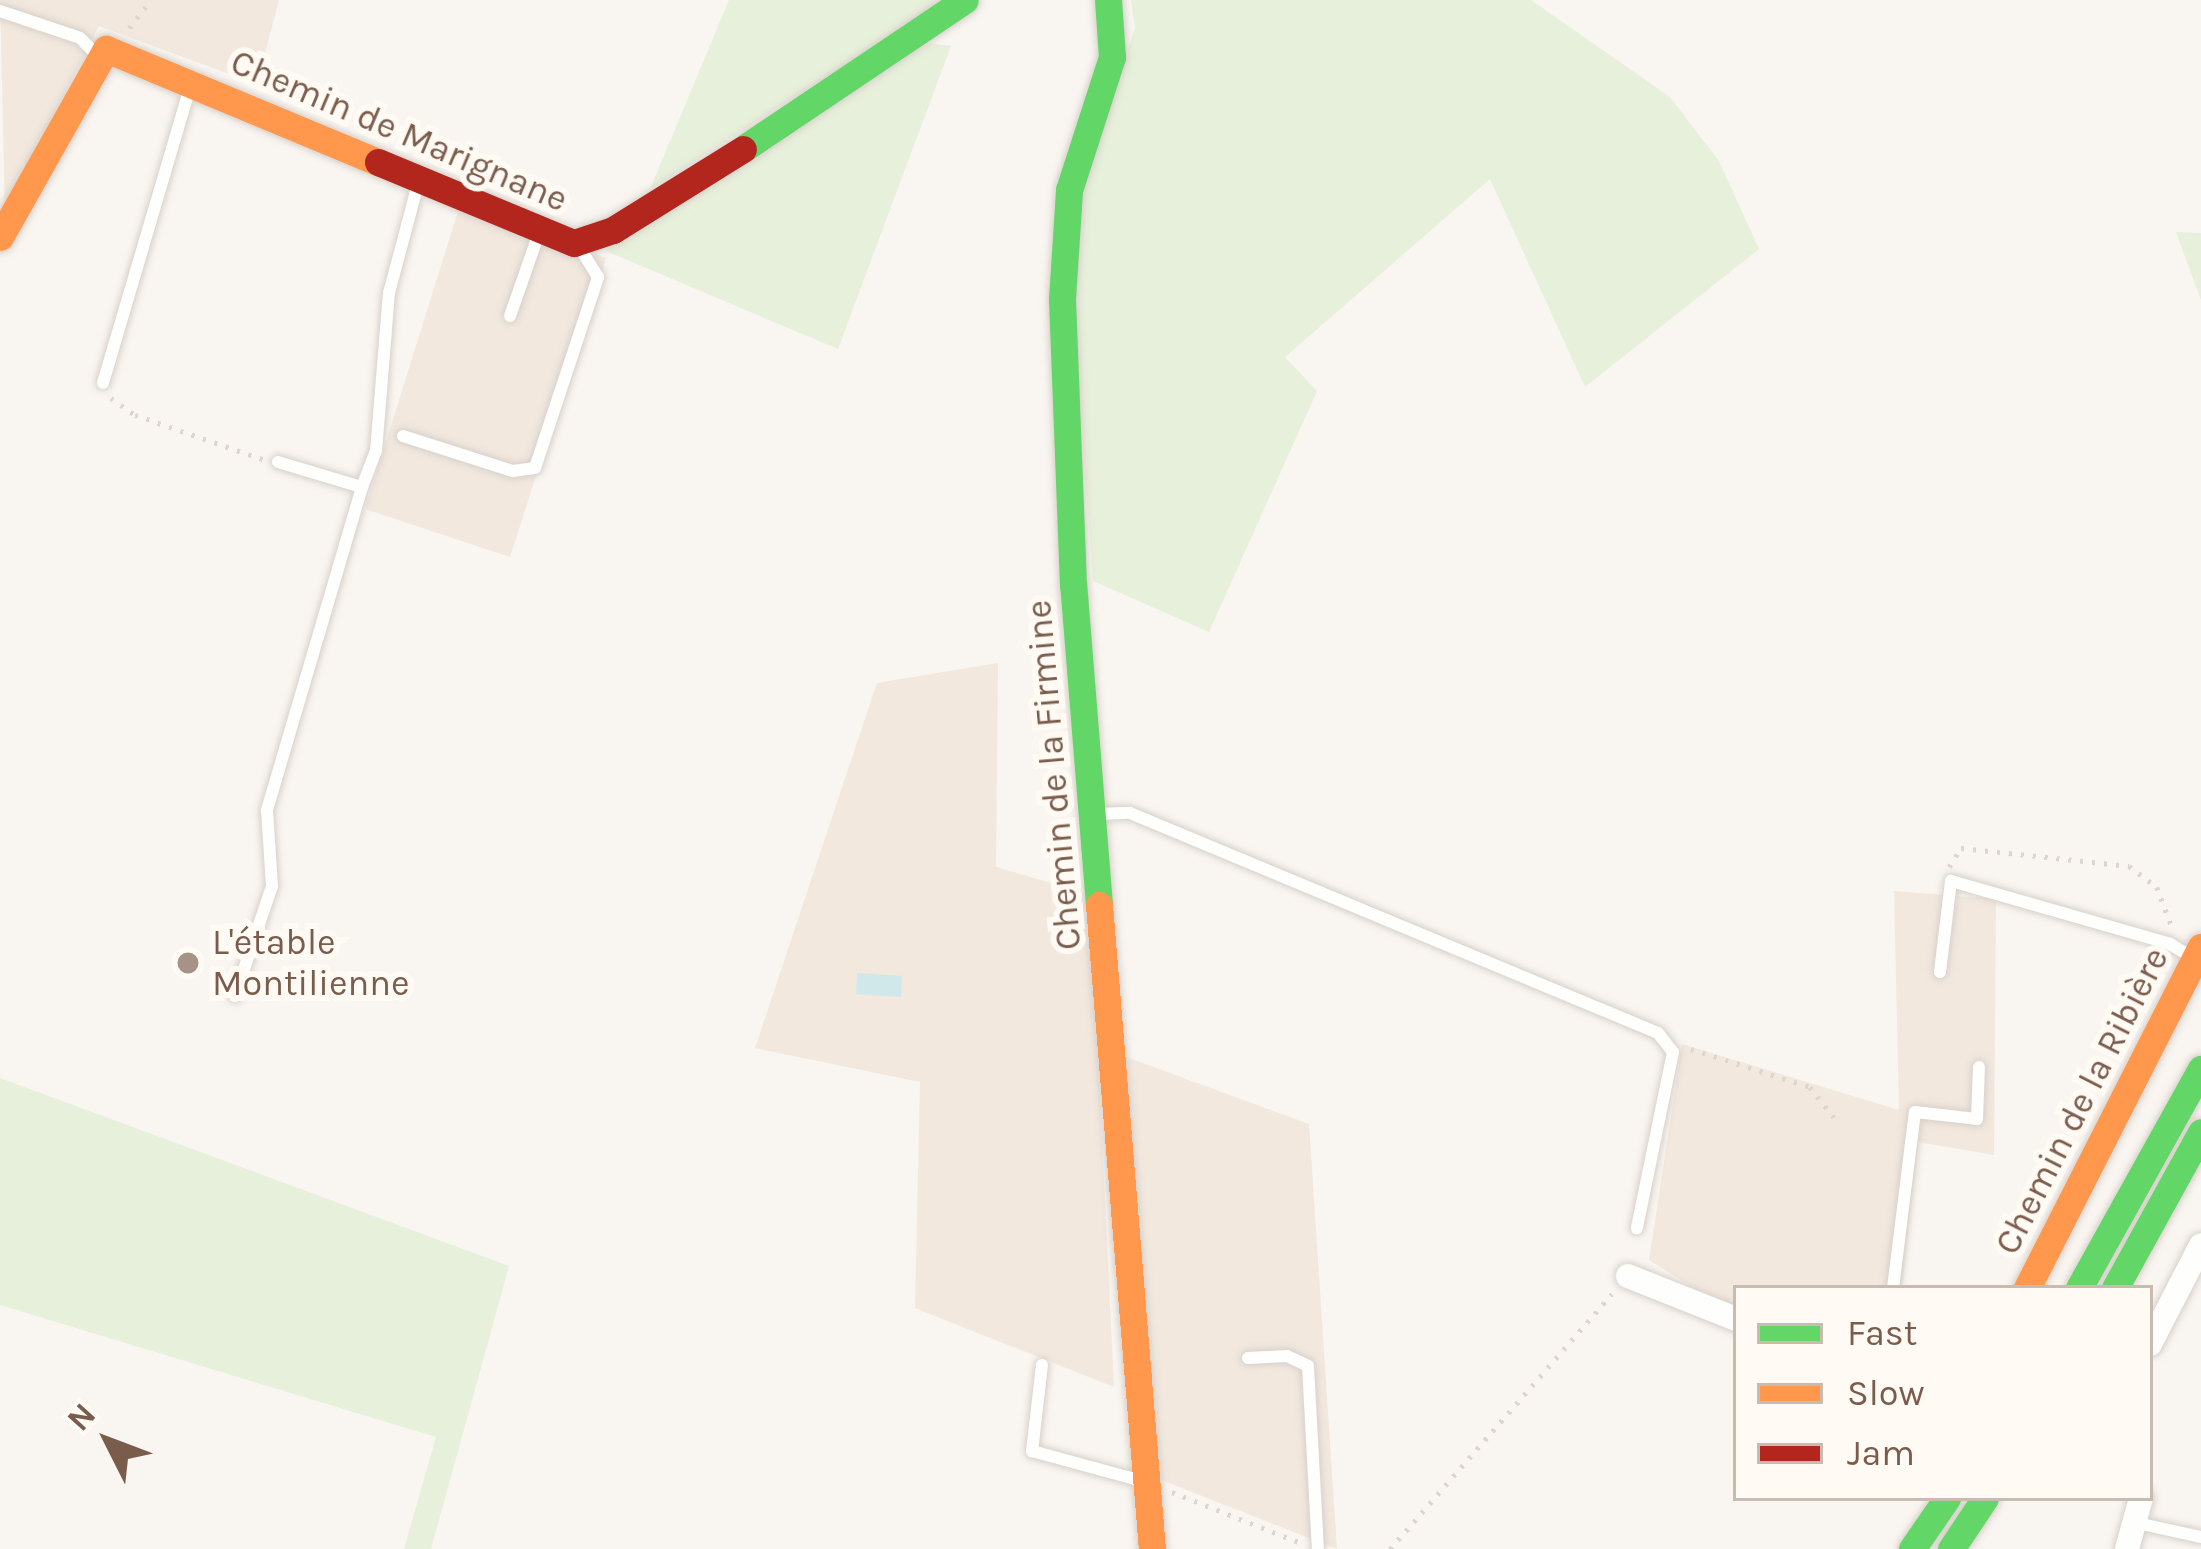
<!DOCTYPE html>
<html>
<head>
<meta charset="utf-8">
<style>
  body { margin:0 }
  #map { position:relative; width:2201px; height:1549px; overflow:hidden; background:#f9f5f0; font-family:Karla,sans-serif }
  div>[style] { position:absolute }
  .residential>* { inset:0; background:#f2e8de }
  .green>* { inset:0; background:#e7f0db }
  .water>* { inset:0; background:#d0e8ea }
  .path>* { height:4.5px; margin-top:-2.25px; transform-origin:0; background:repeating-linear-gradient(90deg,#dcd5d0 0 3px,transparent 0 12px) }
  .roads { filter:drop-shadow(0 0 3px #d7d1cb) drop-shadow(0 0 3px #d7d1cb) }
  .lane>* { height:12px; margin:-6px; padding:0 6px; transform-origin:6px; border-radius:6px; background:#fefefd }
  .street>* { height:24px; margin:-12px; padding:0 12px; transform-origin:12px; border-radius:12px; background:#fefefd }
  .fast>* { height:27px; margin:-13.5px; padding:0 13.5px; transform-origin:13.5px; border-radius:13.5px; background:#63d668 }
  .slow>* { height:27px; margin:-13.5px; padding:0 13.5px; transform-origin:13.5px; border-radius:13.5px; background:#ff974d }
  .jam>* { height:27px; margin:-13.5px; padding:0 13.5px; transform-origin:13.5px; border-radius:13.5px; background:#b3261e }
  .dots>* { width:33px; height:33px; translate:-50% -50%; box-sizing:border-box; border:6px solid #fffaf3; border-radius:50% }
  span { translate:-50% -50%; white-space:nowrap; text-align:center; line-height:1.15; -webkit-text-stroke:12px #fffaf3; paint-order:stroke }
  .street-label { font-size:36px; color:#7a5c4d }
  .poi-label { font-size:36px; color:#7a5c4d }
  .left { translate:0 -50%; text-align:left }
  .legend { position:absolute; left:1733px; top:1285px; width:420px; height:216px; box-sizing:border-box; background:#fffaf3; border:3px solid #cabbb1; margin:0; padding:15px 21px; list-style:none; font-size:36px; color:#7a5c4d }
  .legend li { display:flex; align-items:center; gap:24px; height:60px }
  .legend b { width:60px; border:3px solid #cabbb1 }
  .north { position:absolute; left:48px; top:1381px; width:120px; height:120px; -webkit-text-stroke:9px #fffaf3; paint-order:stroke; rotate:312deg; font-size:33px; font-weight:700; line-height:48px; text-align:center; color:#7a5c4d }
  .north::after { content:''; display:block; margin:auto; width:42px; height:54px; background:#7a5c4d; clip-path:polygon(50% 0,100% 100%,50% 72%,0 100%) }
</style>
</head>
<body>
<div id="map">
  <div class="residential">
    <i style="clip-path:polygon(0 0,279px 0,257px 84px,99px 26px,5px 209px)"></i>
    <i style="clip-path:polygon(460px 205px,606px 258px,510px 557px,365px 509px)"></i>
    <i style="clip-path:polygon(998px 663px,996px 867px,1090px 894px,1114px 1387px,915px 1308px,920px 1082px,755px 1048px,877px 683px)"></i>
    <i style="clip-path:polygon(1894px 891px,1996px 899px,1994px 1155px,1918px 1142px,1902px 1288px,1736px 1288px,1736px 1312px,1726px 1308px,1649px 1260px,1682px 1044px,1899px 1110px)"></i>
    <i style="clip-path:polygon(1121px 1055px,1309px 1124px,1337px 1549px,1154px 1477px)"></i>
  </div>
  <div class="green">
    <i style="clip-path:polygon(729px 0,947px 0,650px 189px)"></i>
    <i style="clip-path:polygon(1131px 0,1531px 0,1670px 97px,1719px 161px,1759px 249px,1585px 387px,1490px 179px,1285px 357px,1317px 391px,1209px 632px,1093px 581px,1074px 325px,1077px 199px,1135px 28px)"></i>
    <i style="clip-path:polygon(927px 43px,951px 46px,838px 349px,606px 251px)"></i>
    <i style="clip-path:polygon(2176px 232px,2201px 233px,2201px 300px)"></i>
    <i style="clip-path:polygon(0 1078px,509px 1266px,431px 1549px,404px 1549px,436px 1437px,0 1305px)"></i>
  </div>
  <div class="water">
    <i style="clip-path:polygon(857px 973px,902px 976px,901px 997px,856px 994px)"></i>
  </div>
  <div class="path">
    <i style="left:129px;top:28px;width:36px;rotate:-52deg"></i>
    <i style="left:111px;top:398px;width:29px;rotate:35deg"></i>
    <i style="left:135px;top:415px;width:138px;rotate:19.1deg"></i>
    <i style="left:1949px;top:867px;width:22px;rotate:-58deg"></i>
    <i style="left:1961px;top:848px;width:169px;rotate:6.1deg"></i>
    <i style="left:2129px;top:866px;width:35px;rotate:37deg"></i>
    <i style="left:2157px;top:887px;width:46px;rotate:69.6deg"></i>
    <i style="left:1691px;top:1049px;width:125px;rotate:17.7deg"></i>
    <i style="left:1810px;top:1087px;width:47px;rotate:51.9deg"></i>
    <i style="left:1172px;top:1492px;width:139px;rotate:21.6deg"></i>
    <i style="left:1390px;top:1549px;width:338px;rotate:-49deg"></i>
  </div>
  <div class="roads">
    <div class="lane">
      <i style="left:0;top:11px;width:84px;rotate:18.6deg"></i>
      <i style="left:80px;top:38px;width:24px;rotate:45deg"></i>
      <i style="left:510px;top:316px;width:88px;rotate:-70.7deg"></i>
      <i style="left:103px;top:383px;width:305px;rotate:-73.6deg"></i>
      <i style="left:403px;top:436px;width:115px;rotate:17.7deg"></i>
      <i style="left:513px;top:471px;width:22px;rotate:-8deg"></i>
      <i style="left:535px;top:468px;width:201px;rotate:-71.7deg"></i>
      <i style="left:598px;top:277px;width:34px;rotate:-122deg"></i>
      <i style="left:278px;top:462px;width:88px;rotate:16.6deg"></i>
      <i style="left:362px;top:487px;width:39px;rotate:-69deg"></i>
      <i style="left:376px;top:451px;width:159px;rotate:-85.3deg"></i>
      <i style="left:389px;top:293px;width:113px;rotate:-75.1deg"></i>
      <i style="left:1097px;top:814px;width:33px;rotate:-2deg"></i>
      <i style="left:1130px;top:813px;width:572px;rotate:22.62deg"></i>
      <i style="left:1658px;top:1033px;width:24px;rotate:52deg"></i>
      <i style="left:1673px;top:1052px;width:180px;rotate:101.6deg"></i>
      <i style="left:1940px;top:972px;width:92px;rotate:-83.1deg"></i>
      <i style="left:1951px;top:881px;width:228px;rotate:16deg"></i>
      <i style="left:2170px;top:944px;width:27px;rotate:31deg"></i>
      <i style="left:235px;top:996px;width:116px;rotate:-71.4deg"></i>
      <i style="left:272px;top:886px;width:76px;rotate:-93.8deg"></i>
      <i style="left:267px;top:810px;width:337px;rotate:-73.6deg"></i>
      <i style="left:1893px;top:1288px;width:177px;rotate:-82.9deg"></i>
      <i style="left:1915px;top:1112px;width:62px;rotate:6.4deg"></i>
      <i style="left:1977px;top:1119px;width:52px;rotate:-87.8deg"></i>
      <i style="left:1248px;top:1358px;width:39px;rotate:-3deg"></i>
      <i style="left:1287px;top:1356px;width:23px;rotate:25deg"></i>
      <i style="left:1308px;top:1366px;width:183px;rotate:86.9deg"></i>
      <i style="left:1042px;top:1365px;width:87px;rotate:96.6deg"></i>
      <i style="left:1032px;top:1451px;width:118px;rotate:15.2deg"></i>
      <i style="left:2137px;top:1523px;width:66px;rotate:12.3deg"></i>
    </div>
    <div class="street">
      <i style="left:1628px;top:1276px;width:116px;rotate:21.7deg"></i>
      <i style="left:2150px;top:1344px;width:111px;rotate:-62.7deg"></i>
      <i style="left:2127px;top:1549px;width:53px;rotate:-74.6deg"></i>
    </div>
    <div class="fast">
      <i style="left:743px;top:149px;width:267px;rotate:-33.9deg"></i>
      <i style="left:1099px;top:905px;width:321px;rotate:-94.6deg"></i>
      <i style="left:1073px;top:585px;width:286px;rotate:-92.2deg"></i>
      <i style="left:1062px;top:299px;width:109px;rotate:-86.3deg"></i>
      <i style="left:1069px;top:190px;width:140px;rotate:-72.1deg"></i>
      <i style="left:1112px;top:57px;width:57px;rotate:-94deg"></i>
      <i style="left:2079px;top:1288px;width:251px;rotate:-60.9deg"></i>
      <i style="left:2115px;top:1288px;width:178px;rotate:-61.1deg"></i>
      <i style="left:1912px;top:1549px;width:62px;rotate:-55.5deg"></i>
      <i style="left:1951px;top:1549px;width:61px;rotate:-56.3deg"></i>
    </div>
    <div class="slow">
      <i style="left:0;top:237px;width:216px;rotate:-60.6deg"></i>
      <i style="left:106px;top:49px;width:295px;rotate:22.6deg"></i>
      <i style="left:1099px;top:905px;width:646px;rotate:85.3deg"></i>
      <i style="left:2027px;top:1288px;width:383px;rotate:-63deg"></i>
    </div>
    <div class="jam">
      <i style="left:378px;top:162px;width:212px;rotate:22.5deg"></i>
      <i style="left:574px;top:243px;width:41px;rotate:-18.4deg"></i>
      <i style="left:613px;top:230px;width:153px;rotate:-31.9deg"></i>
    </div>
  </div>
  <div class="dots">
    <i style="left:188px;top:963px;background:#a69286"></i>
  </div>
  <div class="street-label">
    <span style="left:399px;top:131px;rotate:23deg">Chemin de Marignane</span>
    <span style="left:1054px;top:775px;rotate:-95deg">Chemin de la Firmine</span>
    <span style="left:2082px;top:1101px;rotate:-63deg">Chemin de la Ribière</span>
  </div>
  <div class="poi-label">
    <span class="left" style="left:212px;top:963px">L'étable<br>Montilienne</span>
  </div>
  <ul class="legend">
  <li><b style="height:15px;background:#63d668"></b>Fast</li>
  <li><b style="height:15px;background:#ff974d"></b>Slow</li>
  <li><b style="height:15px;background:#b3261e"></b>Jam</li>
  </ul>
  <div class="north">N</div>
</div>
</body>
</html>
